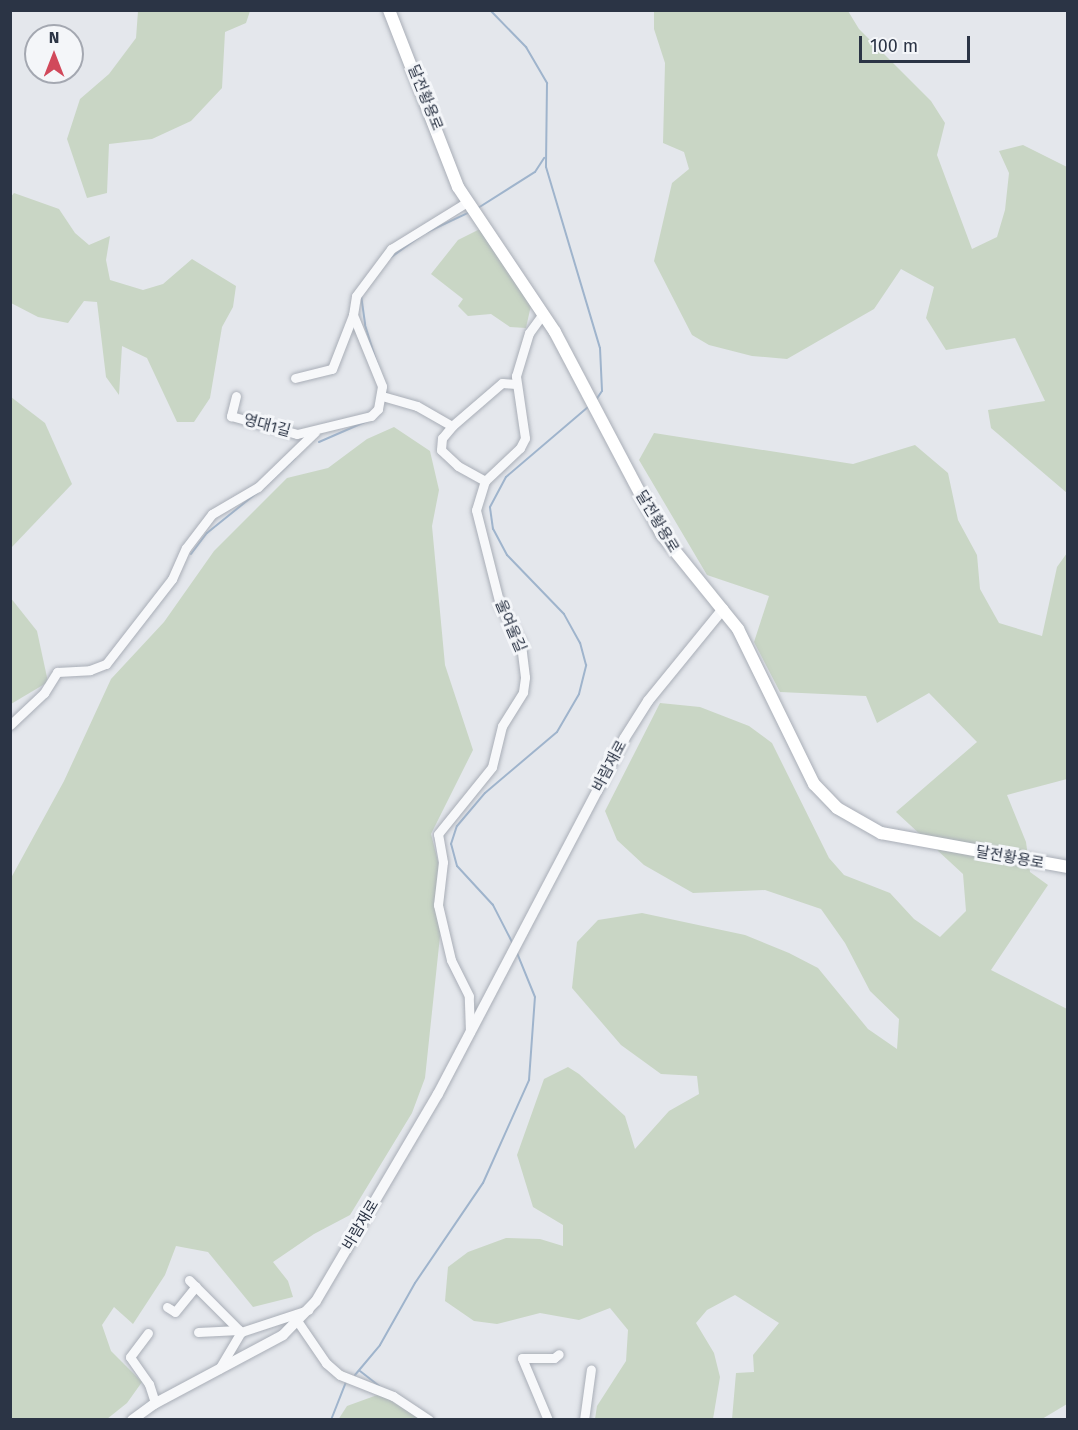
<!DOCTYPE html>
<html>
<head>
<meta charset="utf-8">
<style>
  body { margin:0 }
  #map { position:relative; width:1078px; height:1430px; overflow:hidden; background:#e4e7ec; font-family:"Fira Sans","Noto Sans KR",sans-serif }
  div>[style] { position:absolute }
  .green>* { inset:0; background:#c9d6c5 }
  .stream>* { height:2px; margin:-1px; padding:0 1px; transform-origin:1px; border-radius:1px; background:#9fb4cc }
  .roads { filter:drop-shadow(0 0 2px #a9aeb7) drop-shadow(0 0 2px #a9aeb7) }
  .minor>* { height:9px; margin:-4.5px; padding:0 4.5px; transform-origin:4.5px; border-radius:4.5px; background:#f7f8fa }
  .tertiary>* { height:10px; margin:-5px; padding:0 5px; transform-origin:5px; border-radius:5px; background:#f7f8fa }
  .secondary>* { height:12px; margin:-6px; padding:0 6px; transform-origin:6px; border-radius:6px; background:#fff }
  span { translate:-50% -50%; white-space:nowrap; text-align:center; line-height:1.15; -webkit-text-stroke:6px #f4f6f9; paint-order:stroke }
  .street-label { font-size:15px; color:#2b3445 }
  .frame { position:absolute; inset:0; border:12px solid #2b3445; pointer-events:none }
  .north { position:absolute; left:24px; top:24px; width:60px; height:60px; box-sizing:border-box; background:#f4f6f9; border:2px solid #a4a8b1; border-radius:50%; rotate:0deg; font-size:16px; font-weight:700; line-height:24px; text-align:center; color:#2b3445 }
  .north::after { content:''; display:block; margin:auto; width:21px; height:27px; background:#d1495b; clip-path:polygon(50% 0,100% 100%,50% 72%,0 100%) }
  .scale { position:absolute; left:859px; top:36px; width:111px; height:27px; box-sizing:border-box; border:3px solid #2b3445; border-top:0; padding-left:8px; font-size:18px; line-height:21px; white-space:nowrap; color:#2b3445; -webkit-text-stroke:4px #f4f6f9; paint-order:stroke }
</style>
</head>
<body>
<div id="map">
  <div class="green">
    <i style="clip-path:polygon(138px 11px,250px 11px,246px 23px,225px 32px,222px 88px,191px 121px,152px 139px,109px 144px,107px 193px,87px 198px,67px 139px,80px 99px,109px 74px,136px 38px)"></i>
    <i style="clip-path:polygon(654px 11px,848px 11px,859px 29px,931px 101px,945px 123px,937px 155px,972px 249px,997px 237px,1005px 210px,1009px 173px,999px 151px,1023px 145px,1067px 167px,1067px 493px,991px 428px,988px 410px,1045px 401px,1015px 338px,946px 350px,926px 318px,934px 287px,901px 269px,874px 309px,787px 359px,752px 356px,709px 345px,692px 335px,654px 261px,672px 183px,689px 169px,684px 152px,663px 143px,665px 63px,654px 29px)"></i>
    <i style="clip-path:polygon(14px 193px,59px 209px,75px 233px,89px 245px,110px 236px,106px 260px,110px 280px,143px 290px,163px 284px,192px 259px,236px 286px,233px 307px,222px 327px,210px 398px,194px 422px,177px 422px,147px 358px,122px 346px,119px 395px,106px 377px,97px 302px,84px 301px,68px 323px,38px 317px,11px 303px,10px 198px)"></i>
    <i style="clip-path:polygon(480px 229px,531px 305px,526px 328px,510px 327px,491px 314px,468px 316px,458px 306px,463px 299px,431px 274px,458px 240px)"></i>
    <i style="clip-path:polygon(11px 397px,45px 423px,72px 484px,11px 548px)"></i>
    <i style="clip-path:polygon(394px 427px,430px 451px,439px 490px,432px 526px,445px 665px,473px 750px,431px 834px,445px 889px,425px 1078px,412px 1113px,350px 1215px,314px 1234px,273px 1262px,288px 1281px,293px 1297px,253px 1307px,208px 1252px,176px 1246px,165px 1275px,133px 1324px,114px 1307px,102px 1325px,111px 1351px,142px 1382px,127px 1403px,107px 1419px,11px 1420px,11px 878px,64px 781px,111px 679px,164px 622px,214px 551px,287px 478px,328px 468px,367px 439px)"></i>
    <i style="clip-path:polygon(654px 433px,853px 464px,915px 445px,948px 473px,958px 520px,977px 555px,980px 589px,999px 623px,1042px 636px,1057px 567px,1067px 553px,1067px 779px,1007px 795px,1026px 842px,1030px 872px,1048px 885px,991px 970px,1067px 1009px,1067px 1404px,1042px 1419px,732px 1419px,736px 1373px,754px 1372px,753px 1355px,779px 1323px,735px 1295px,707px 1310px,696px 1323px,714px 1353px,720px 1377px,713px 1419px,595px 1419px,597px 1406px,626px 1361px,628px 1330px,610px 1308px,579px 1320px,540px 1313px,497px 1324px,474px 1321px,445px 1301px,448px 1267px,468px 1252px,506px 1238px,540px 1239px,563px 1246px,563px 1225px,533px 1207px,517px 1155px,544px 1079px,568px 1067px,579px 1074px,625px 1116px,635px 1149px,669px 1111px,699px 1094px,697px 1076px,661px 1074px,621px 1045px,572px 988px,577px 942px,598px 920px,642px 913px,745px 935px,789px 953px,818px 968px,868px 1029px,897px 1049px,899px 1019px,870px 991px,845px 943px,821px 909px,765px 890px,693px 893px,644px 865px,617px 840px,605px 811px,660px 703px,700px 707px,749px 726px,772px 743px,829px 858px,844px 875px,890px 893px,914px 919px,940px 937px,966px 911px,963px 874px,896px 812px,977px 742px,929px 693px,877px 723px,866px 696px,780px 692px,754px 642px,769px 596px,707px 575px,639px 460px)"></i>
    <i style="clip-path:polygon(10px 597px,37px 631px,48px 682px,11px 704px)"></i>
    <i style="clip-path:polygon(380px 1394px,420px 1419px,338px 1420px,347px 1406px)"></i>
  </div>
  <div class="stream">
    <i style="left:490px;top:10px;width:52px;rotate:45.8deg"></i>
    <i style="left:526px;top:47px;width:42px;rotate:59.7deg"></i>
    <i style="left:547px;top:83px;width:84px;rotate:90.7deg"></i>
    <i style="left:546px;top:167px;width:189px;rotate:73.4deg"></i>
    <i style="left:600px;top:348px;width:43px;rotate:87.3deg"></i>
    <i style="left:602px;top:391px;width:11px;rotate:124deg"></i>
    <i style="left:478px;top:208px;width:67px;rotate:-32.3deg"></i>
    <i style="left:535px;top:172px;width:17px;rotate:-57deg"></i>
    <i style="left:390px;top:258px;width:41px;rotate:-36deg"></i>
    <i style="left:423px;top:234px;width:52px;rotate:-25.1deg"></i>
    <i style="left:361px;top:295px;width:30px;rotate:82deg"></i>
    <i style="left:365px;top:325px;width:74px;rotate:72.8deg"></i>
    <i style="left:319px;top:442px;width:60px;rotate:-23.6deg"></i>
    <i style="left:263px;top:488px;width:44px;rotate:-43.2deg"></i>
    <i style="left:191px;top:554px;width:26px;rotate:-53deg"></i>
    <i style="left:207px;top:533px;width:67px;rotate:-38.9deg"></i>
    <i style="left:512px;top:942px;width:42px;rotate:-117.2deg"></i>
    <i style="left:493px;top:905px;width:53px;rotate:-132.7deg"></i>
    <i style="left:457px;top:866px;width:23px;rotate:-105deg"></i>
    <i style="left:451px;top:844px;width:19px;rotate:-72deg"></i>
    <i style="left:457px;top:826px;width:43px;rotate:-49.7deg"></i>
    <i style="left:485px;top:793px;width:94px;rotate:-40.3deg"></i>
    <i style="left:557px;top:732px;width:44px;rotate:-59.9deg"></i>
    <i style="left:579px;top:694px;width:30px;rotate:-76deg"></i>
    <i style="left:586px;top:665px;width:23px;rotate:-105deg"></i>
    <i style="left:580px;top:643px;width:33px;rotate:-119deg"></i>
    <i style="left:564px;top:614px;width:82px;rotate:-134deg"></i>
    <i style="left:507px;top:555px;width:30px;rotate:-118deg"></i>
    <i style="left:493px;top:529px;width:22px;rotate:-98deg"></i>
    <i style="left:490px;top:507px;width:34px;rotate:-62deg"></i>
    <i style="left:506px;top:477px;width:109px;rotate:-40.5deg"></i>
    <i style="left:360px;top:1371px;width:24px;rotate:38deg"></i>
    <i style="left:355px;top:1375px;width:39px;rotate:-50deg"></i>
    <i style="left:380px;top:1345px;width:71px;rotate:-60.6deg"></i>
    <i style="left:415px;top:1283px;width:121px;rotate:-55.8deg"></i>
    <i style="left:483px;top:1183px;width:113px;rotate:-65.9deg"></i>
    <i style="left:529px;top:1080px;width:83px;rotate:-85.9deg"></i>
    <i style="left:535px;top:997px;width:48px;rotate:-112.2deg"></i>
    <i style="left:331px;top:1420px;width:41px;rotate:-68.5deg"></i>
  </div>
  <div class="roads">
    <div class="minor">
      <i style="left:295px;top:378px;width:38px;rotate:-14deg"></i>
      <i style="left:332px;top:369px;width:58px;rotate:-68.7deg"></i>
      <i style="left:236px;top:396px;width:21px;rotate:104deg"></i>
      <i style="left:231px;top:416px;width:68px;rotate:15.3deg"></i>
      <i style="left:297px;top:434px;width:76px;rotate:-13.7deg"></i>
      <i style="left:371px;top:416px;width:10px;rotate:-45deg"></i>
      <i style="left:378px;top:409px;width:23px;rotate:-80deg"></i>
      <i style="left:382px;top:386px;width:77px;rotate:-112.2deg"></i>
      <i style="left:353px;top:315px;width:19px;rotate:-81deg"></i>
      <i style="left:356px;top:296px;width:59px;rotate:-53.3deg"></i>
      <i style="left:391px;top:249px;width:89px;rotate:-31.7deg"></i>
      <i style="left:382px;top:396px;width:36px;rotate:16deg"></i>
      <i style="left:417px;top:406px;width:40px;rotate:29.7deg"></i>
      <i style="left:452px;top:426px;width:66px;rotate:-40.7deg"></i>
      <i style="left:502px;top:383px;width:14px;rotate:4deg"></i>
      <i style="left:453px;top:425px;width:17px;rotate:130deg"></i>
      <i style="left:442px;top:438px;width:12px;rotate:95deg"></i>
      <i style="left:441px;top:450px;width:23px;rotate:43deg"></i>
      <i style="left:458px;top:466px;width:31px;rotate:29deg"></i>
      <i style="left:10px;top:725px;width:47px;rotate:-43.3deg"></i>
      <i style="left:44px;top:693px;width:25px;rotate:-58deg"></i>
      <i style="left:57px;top:672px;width:33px;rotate:-3deg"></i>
      <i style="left:90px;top:670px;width:17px;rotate:-21deg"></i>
      <i style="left:106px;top:664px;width:108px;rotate:-52.2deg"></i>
      <i style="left:172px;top:579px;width:34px;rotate:-66deg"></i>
      <i style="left:186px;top:548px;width:43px;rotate:-52.6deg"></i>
      <i style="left:212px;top:514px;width:53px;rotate:-30.4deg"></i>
      <i style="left:258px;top:487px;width:79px;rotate:-44deg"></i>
      <i style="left:470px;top:1032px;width:36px;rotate:-92deg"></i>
      <i style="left:469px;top:996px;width:40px;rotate:-116.6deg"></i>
      <i style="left:451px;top:960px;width:57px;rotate:-103.3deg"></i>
      <i style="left:438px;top:905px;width:43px;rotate:-83.4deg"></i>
      <i style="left:443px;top:862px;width:28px;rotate:-100deg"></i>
      <i style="left:438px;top:834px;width:86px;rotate:-51.1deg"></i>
      <i style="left:492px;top:767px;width:42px;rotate:-76.3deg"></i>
      <i style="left:502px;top:726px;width:40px;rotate:-58deg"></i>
      <i style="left:523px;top:692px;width:15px;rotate:-82deg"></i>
      <i style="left:525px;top:677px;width:34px;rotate:-97deg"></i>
      <i style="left:521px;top:643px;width:43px;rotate:-118.9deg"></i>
      <i style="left:500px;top:605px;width:98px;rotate:-104.2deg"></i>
      <i style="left:476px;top:510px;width:30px;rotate:-73deg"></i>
      <i style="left:485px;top:481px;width:48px;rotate:-43.3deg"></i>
      <i style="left:520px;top:448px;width:11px;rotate:-63deg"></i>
      <i style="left:525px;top:438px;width:63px;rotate:-98.3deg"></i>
      <i style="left:516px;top:376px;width:45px;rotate:-73.2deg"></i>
      <i style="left:529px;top:333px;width:24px;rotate:-54deg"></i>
      <i style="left:189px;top:1280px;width:74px;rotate:45deg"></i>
      <i style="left:167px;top:1307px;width:9px;rotate:32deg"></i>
      <i style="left:175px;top:1312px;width:33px;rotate:-51deg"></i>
      <i style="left:298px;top:1322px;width:50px;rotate:55.7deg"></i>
      <i style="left:326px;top:1363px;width:18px;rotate:41deg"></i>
      <i style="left:340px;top:1375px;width:57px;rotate:21.6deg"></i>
      <i style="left:393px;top:1396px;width:43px;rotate:33.7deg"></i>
      <i style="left:198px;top:1332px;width:41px;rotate:-2.8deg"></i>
      <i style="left:148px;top:1333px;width:30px;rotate:127deg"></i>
      <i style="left:130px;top:1357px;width:33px;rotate:55deg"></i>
      <i style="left:149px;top:1384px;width:20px;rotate:72deg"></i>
      <i style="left:219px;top:1369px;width:43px;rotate:-59.3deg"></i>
      <i style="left:241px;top:1332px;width:71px;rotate:-18.2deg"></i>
      <i style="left:548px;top:1420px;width:67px;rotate:-112.8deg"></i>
      <i style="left:522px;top:1358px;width:32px"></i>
      <i style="left:554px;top:1358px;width:6px;rotate:-39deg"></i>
      <i style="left:584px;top:1420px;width:51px;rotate:-82.2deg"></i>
    </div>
    <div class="tertiary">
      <i style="left:132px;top:1420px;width:27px;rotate:-36deg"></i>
      <i style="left:154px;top:1404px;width:146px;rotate:-28.1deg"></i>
      <i style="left:283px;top:1335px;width:47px;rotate:-45.9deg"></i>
      <i style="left:316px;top:1301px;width:240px;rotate:-59.5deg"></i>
      <i style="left:438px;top:1094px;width:401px;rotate:-62.3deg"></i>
      <i style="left:624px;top:739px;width:45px;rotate:-57.7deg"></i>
      <i style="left:648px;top:701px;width:119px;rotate:-50.8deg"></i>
    </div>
    <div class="secondary">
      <i style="left:389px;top:10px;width:190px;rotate:68.7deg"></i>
      <i style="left:458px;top:187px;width:174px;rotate:56.2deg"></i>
      <i style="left:555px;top:332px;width:229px;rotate:62.2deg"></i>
      <i style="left:662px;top:535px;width:121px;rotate:51deg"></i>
      <i style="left:738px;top:629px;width:173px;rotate:63.9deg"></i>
      <i style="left:814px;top:784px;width:33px;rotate:46deg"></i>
      <i style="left:837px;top:808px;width:51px;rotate:29.6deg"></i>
      <i style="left:881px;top:833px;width:190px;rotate:10.3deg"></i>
    </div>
  </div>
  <div class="street-label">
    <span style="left:425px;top:98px;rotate:68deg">달전황용로</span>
    <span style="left:267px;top:426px;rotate:15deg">영대1길</span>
    <span style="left:657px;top:522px;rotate:59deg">달전황용로</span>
    <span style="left:510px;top:626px;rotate:67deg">울여울길</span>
    <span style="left:610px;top:766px;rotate:-62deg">바람재로</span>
    <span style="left:1010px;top:858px;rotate:10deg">달전황용로</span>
    <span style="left:361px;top:1225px;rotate:-59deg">바람재로</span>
  </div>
  <div class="frame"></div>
  <div class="north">N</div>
  <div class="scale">100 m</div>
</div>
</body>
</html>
